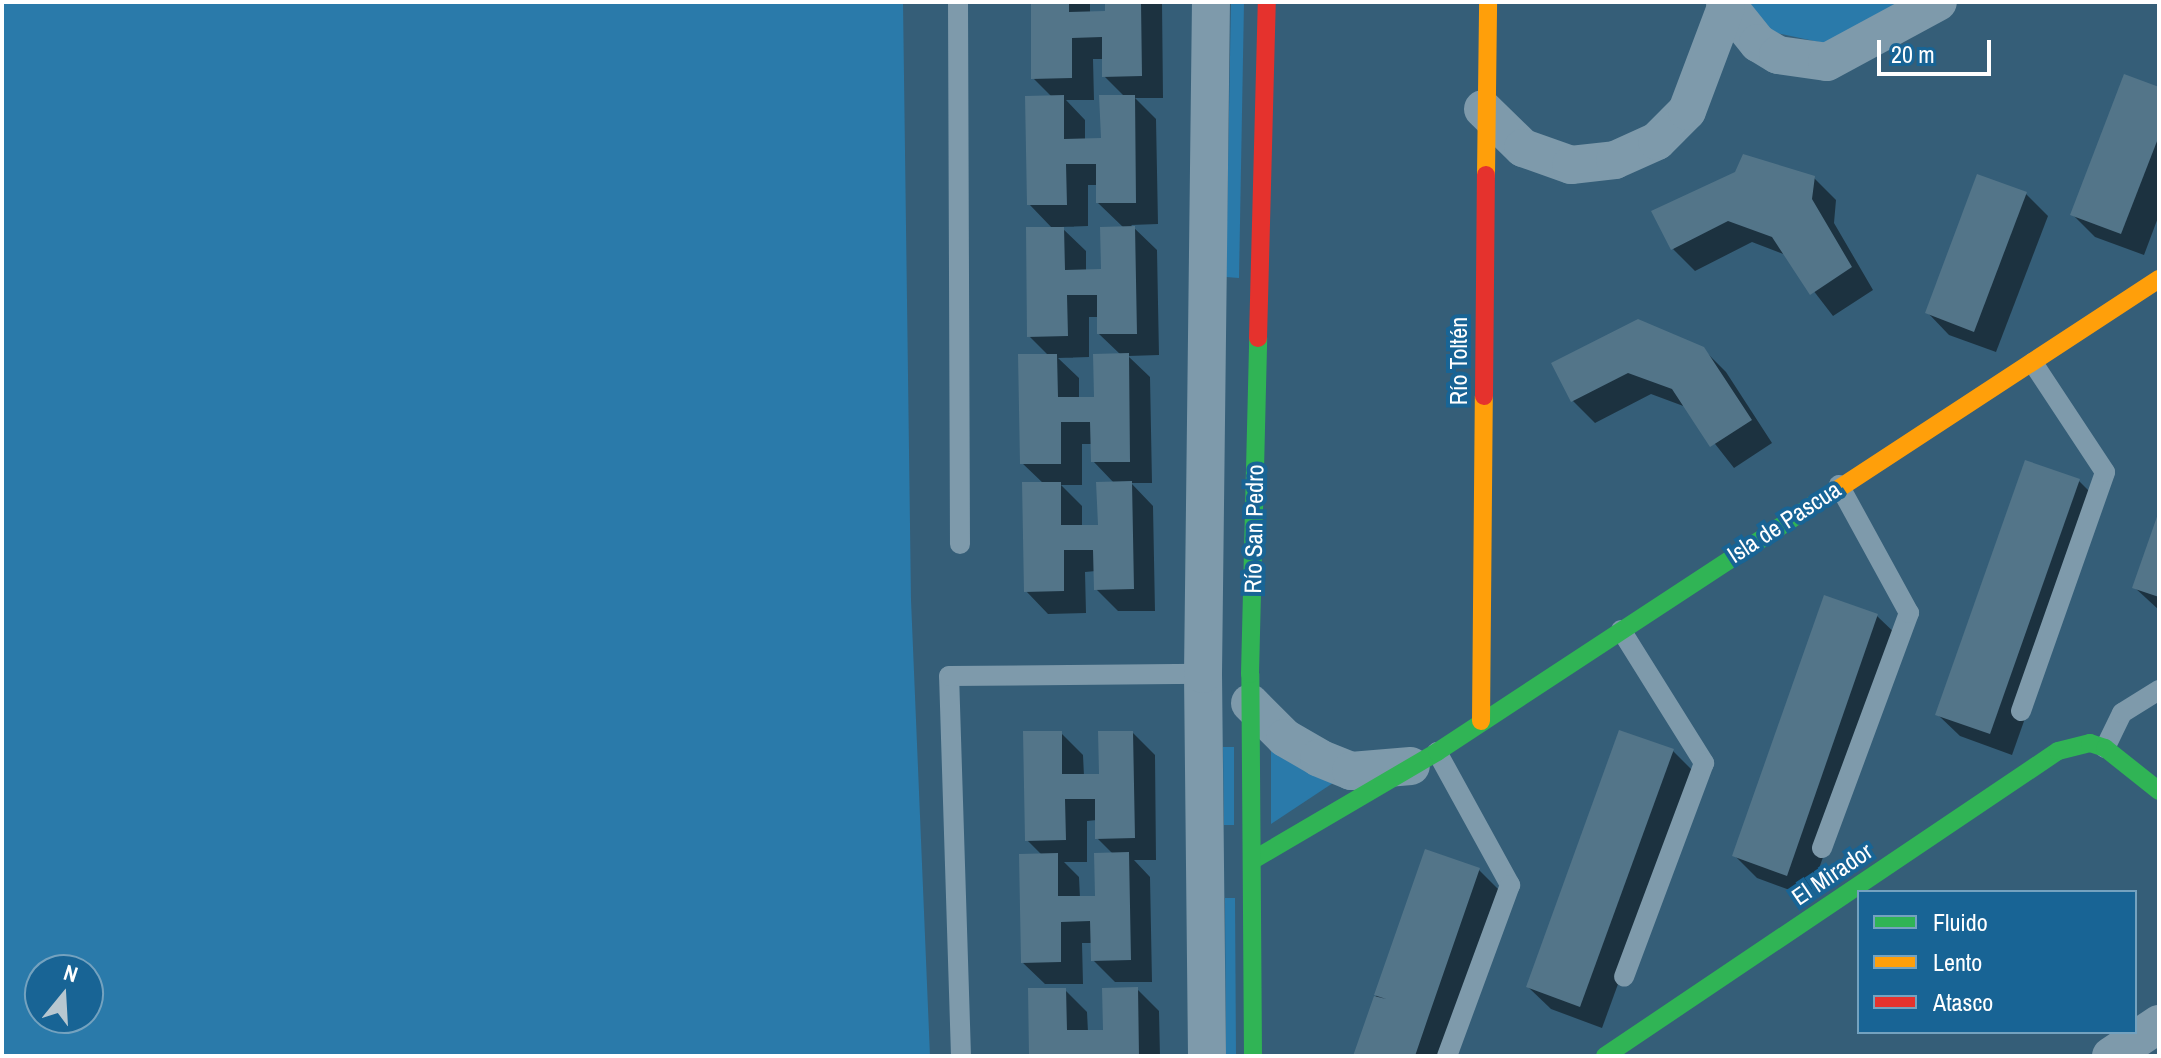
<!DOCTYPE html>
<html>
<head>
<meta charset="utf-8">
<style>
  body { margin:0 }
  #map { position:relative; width:2161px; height:1058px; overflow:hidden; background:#355e78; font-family:"Archivo Narrow",sans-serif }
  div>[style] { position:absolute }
  .green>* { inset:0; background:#2a7aaa }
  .shadow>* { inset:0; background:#0007 }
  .building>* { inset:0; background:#537589 }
  .lane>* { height:20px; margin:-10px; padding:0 10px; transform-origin:10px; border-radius:10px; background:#7e9aab }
  .street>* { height:38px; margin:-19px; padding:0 19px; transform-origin:19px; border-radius:19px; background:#7e9aab }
  .fast>* { height:18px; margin:-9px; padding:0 9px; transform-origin:9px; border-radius:9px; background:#30b455 }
  .slow>* { height:18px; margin:-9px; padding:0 9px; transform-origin:9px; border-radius:9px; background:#ff9f0a }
  .jam>* { height:18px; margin:-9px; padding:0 9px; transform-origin:9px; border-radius:9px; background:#e5322d }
  span { translate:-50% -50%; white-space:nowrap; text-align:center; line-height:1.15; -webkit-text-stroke:8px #186495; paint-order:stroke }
  .street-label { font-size:24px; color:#fff }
  .frame { position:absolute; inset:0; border:4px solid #fff; pointer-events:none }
  .legend { position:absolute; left:1857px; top:890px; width:280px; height:144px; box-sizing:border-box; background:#186495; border:2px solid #74a2bf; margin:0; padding:10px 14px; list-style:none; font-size:24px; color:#fff }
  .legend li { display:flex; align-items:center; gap:16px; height:40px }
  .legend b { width:40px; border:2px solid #74a2bf }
  .north { position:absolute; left:24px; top:954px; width:80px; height:80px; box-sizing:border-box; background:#186495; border:2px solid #74a2bf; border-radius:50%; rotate:18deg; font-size:22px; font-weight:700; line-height:32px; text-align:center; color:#fff }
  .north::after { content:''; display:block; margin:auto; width:28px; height:36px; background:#b8c7d0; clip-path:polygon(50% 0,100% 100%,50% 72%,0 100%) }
  .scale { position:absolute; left:1877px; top:40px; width:114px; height:36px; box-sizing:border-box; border:4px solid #fff; border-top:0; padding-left:10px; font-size:24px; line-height:28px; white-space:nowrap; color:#fff; -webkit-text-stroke:6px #186495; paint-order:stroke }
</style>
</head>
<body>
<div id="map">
  <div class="green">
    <i style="clip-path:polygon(evenodd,2px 2px,903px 2px,911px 600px,930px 1056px,2px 1056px,2px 2px,88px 970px,88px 1018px,40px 1018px,40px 970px,88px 970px)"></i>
    <i style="clip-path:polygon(1231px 2px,1244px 2px,1239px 278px,1226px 277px)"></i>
    <i style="clip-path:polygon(1743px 2px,1919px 2px,1842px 47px,1768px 31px)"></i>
    <i style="clip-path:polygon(1223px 747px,1234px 747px,1234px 825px,1224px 825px)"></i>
    <i style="clip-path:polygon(1271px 747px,1339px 779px,1271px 824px)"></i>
    <i style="clip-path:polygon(1225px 898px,1235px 898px,1236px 1056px,1226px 1056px)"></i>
  </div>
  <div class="shadow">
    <i style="clip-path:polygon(evenodd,1033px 2px,1090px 2px,1090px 14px,1107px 13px,1107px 2px,1162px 2px,1163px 98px,1135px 98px,1156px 119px,1158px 224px,1131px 225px,1157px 250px,1159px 355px,1128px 356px,1150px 377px,1152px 483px,1131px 483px,1153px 506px,1155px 611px,1118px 611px,1096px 589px,1096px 571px,1085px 572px,1086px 613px,1048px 614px,1026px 591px,1044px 484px,1022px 463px,1049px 356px,1029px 336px,1053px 229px,1029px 204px,1053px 98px,1033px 78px,1033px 2px,1093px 59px,1104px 59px,1104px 76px,1125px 97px,1103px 140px,1085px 140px,1085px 120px,1066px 100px,1094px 100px,1093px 59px,1033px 2px,1088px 185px,1098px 185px,1098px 203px,1124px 228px,1103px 271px,1086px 272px,1086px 251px,1061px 227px,1088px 226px,1088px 185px,1033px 2px,1089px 317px,1099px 317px,1099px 334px,1121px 355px,1096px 399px,1079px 399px,1079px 378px,1058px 358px,1089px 357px,1089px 317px,1033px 2px,1082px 444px,1092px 444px,1093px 461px,1115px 484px,1100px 527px,1082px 527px,1082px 506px,1061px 485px,1082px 485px,1082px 444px)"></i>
    <i style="clip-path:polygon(2159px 89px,2159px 215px,2144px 255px,2095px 237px,2072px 214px)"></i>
    <i style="clip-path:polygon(1737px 174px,1814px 178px,1836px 200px,1834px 223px,1873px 290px,1833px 316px,1786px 255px,1752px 242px,1695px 271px,1673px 249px)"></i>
    <i style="clip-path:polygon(2026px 194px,2048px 216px,1996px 352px,1949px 335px,1927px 312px)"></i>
    <i style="clip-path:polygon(1703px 349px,1726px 372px,1772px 443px,1734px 468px,1686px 407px,1651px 394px,1595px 423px,1573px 401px,1554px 364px)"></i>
    <i style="clip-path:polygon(2079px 481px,2101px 503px,2012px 755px,1960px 736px,1937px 714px)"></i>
    <i style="clip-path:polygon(2159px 515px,2159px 610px,2134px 587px)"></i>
    <i style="clip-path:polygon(1877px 616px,1900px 638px,1809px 897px,1757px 878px,1735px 856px)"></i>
    <i style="clip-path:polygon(evenodd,1061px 733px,1083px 755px,1084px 776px,1101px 776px,1133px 733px,1155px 755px,1156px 860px,1134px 860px,1150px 877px,1152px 982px,1115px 982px,1093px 960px,1093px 943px,1082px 943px,1083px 984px,1045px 984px,1022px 962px,1042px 855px,1027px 840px,1061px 733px,1097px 820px,1097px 838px,1114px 855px,1097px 898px,1080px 898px,1079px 877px,1064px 862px,1087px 862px,1087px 821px,1097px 820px)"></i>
    <i style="clip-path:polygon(1673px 751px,1695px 773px,1602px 1028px,1551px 1009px,1528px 987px)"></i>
    <i style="clip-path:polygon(1426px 852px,1479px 870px,1501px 892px,1444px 1056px,1355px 1056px)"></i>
    <i style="clip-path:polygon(1137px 989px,1159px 1011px,1160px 1056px,1031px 1056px,1065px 990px,1087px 1012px,1088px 1032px,1105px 1032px)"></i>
  </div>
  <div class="building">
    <i style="clip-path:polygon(1031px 2px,1069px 2px,1069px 12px,1105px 11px,1105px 2px,1141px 2px,1142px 76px,1102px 77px,1102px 37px,1072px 38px,1072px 78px,1031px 79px)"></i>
    <i style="clip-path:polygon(2124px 74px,2159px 87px,2159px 136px,2121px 234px,2070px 215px)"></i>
    <i style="clip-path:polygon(1064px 95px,1064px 139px,1101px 138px,1099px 95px,1135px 95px,1136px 203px,1096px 203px,1096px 164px,1066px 164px,1067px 205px,1027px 205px,1025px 96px)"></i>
    <i style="clip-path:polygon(1743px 154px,1815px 176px,1812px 199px,1852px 267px,1810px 295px,1772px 237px,1728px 221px,1671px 250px,1651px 211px,1735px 172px)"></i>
    <i style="clip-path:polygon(1977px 174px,2027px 192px,1974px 332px,1925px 313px)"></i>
    <i style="clip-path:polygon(1135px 226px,1137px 334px,1097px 334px,1097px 295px,1067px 295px,1068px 336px,1027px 337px,1026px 227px,1064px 227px,1065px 270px,1101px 269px,1100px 227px)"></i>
    <i style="clip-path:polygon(1638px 319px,1704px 347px,1752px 420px,1710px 447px,1672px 389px,1628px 373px,1571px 402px,1551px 363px)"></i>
    <i style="clip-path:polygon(1129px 353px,1130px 462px,1091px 462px,1090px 422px,1061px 422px,1061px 464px,1020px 464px,1018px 354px,1057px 354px,1058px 397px,1094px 397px,1093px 354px)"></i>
    <i style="clip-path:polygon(2025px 460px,2080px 479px,1990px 734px,1935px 715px)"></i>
    <i style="clip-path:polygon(1132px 481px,1134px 589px,1094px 590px,1093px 550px,1064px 550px,1064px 591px,1024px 592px,1022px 482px,1061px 482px,1061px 525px,1098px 525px,1096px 482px)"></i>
    <i style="clip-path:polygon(2159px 511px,2159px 597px,2132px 588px)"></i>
    <i style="clip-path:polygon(1824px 595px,1878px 614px,1787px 876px,1732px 856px)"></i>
    <i style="clip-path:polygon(1619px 730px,1674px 749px,1580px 1007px,1526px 987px)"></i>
    <i style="clip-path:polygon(1023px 731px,1062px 731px,1062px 774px,1099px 774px,1098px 731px,1133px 731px,1135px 838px,1095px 839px,1095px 799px,1065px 799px,1066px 840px,1025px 841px)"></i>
    <i style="clip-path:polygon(1425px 849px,1480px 868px,1429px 1015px,1415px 1056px,1353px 1056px,1374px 996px,1386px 999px,1374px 995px)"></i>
    <i style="clip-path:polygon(1129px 852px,1131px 960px,1091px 961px,1090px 921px,1061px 922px,1061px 962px,1021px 963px,1019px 854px,1058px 853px,1058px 896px,1095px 896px,1094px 853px)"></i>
    <i style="clip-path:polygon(1138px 987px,1139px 1056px,1029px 1056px,1028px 988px,1066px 988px,1067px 1030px,1103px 1030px,1102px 988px)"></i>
  </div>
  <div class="lane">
    <i style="left:958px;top:2px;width:542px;rotate:89.79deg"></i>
    <i style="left:1621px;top:630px;width:157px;rotate:58deg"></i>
    <i style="left:1704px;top:763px;width:228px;rotate:110.5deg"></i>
    <i style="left:2021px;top:711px;width:253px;rotate:-70.6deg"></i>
    <i style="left:2105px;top:472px;width:131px;rotate:-123.4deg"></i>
    <i style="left:2105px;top:748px;width:39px;rotate:-64deg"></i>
    <i style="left:2122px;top:713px;width:44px;rotate:-31.9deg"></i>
    <i style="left:1437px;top:752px;width:152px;rotate:61.2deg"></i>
    <i style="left:1510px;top:885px;width:182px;rotate:110.2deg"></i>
    <i style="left:1822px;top:848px;width:251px;rotate:-69.7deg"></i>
    <i style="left:1909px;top:613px;width:146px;rotate:-118.7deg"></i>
    <i style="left:961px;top:1056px;width:380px;rotate:-91.8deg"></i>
    <i style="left:949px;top:676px;width:254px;rotate:-0.5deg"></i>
  </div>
  <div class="street">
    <i style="left:1725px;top:2px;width:53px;rotate:51.2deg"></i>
    <i style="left:1758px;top:43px;width:23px;rotate:31deg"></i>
    <i style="left:1778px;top:55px;width:49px;rotate:8.1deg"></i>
    <i style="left:1827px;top:62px;width:126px;rotate:-28.4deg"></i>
    <i style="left:1483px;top:109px;width:56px;rotate:44.3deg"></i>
    <i style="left:1523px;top:148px;width:51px;rotate:19.5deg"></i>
    <i style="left:1571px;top:165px;width:44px;rotate:-6.5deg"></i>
    <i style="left:1615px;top:160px;width:46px;rotate:-24.3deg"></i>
    <i style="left:1657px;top:141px;width:42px;rotate:-45deg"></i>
    <i style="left:1687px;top:111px;width:111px;rotate:-69.4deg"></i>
    <i style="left:1250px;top:703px;width:49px;rotate:45deg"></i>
    <i style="left:1285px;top:738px;width:39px;rotate:30deg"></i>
    <i style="left:1319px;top:758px;width:35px;rotate:22deg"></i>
    <i style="left:1351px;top:771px;width:60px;rotate:-4.8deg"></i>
    <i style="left:1207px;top:1056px;width:382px;rotate:-90.6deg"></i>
    <i style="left:1203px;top:674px;width:672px;rotate:-89.32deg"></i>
    <i style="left:2111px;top:1056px;width:58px;rotate:-33.7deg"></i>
  </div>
  <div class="fast">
    <i style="left:1253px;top:860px;width:213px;rotate:-30.4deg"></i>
    <i style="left:1437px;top:752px;width:472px;rotate:-33.3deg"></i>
    <i style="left:1253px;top:1056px;width:382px;rotate:-90.4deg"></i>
    <i style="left:1250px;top:674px;width:336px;rotate:-88.6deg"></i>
    <i style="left:1605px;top:1056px;width:546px;rotate:-33.95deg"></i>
    <i style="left:2058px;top:751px;width:33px;rotate:-14deg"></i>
    <i style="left:2090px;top:743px;width:16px;rotate:18deg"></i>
    <i style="left:2105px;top:748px;width:69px;rotate:38.5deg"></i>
  </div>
  <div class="slow">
    <i style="left:1486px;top:175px;width:173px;rotate:-89.3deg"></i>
    <i style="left:1832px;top:493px;width:391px;rotate:-33.2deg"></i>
    <i style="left:1481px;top:721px;width:325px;rotate:-89.5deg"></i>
  </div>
  <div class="jam">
    <i style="left:1258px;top:338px;width:336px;rotate:-88.5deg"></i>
    <i style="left:1484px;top:396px;width:221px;rotate:-89.5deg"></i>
  </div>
  <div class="street-label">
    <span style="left:1459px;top:361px;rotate:-90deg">Río Toltén</span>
    <span style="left:1784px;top:522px;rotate:-33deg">Isla de Pascua</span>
    <span style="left:1254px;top:529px;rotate:-89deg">Río San Pedro</span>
    <span style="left:1832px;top:874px;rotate:-34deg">El Mirador</span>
  </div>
  <div class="frame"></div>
  <ul class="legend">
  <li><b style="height:10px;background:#30b455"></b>Fluido</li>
  <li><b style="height:10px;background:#ff9f0a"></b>Lento</li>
  <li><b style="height:10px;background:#e5322d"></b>Atasco</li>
  </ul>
  <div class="north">N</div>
  <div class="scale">20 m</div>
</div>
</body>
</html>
